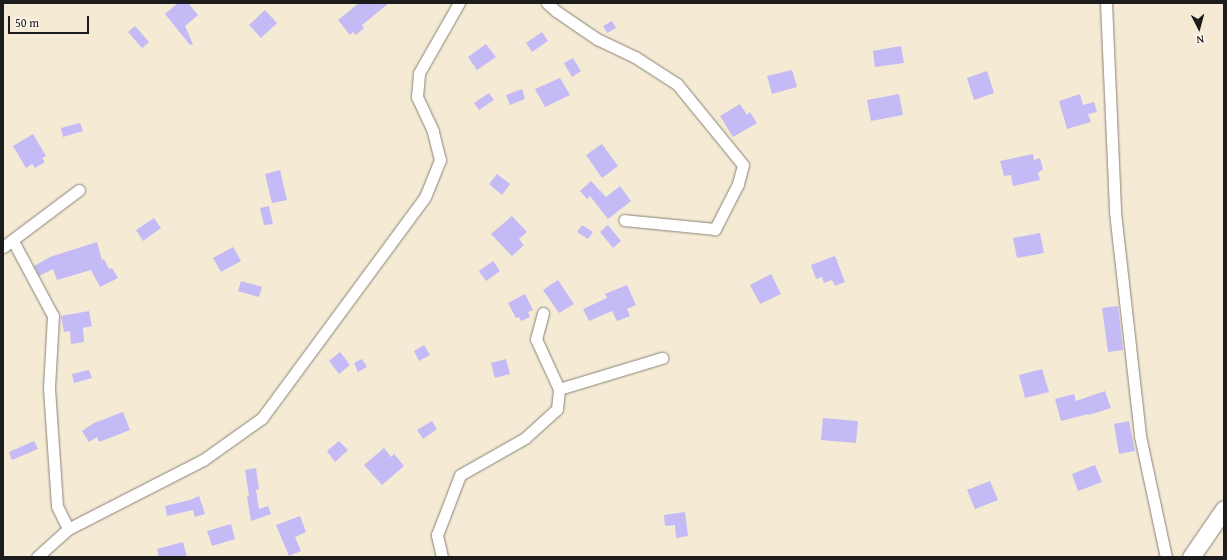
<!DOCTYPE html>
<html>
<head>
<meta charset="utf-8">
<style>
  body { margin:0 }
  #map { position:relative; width:1227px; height:560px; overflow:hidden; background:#f5ead4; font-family:"Gentium Book Plus",serif }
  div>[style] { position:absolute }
  .building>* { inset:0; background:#c3baf6 }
  .roads { filter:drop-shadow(0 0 1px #888378) drop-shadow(0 0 1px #888378) }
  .street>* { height:11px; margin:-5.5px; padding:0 5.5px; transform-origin:5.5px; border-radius:5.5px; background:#fff }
  .primary>* { height:17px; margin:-8.5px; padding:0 8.5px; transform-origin:8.5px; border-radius:8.5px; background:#fff }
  span { translate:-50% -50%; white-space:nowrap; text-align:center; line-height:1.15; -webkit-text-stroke:3.5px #fbf7ec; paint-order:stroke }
  .frame { position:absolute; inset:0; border:4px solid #1c1c1c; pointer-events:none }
  .north { position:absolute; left:1179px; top:8px; width:40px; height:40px; -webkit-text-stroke:3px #fbf7ec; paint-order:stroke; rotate:174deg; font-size:11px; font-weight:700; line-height:16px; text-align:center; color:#1c1c1c }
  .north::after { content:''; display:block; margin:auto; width:14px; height:18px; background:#1c1c1c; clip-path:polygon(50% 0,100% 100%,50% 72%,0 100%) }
  .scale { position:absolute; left:8px; top:16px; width:81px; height:18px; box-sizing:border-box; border:2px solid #1c1c1c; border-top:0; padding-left:5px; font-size:12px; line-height:14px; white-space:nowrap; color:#1c1c1c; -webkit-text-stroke:3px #fbf7ec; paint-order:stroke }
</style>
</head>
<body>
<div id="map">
  <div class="building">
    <i style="clip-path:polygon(178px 3px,188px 3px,198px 15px,185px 26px,193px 44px,190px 45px,165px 14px)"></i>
    <i style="clip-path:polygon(359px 3px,389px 3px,362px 25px,364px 28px,356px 35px,353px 32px,350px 35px,338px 20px)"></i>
    <i style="clip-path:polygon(265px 10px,277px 23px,261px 38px,249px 25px)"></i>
    <i style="clip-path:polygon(612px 21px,616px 28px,607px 33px,603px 26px)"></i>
    <i style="clip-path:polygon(135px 26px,149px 42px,142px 48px,128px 32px)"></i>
    <i style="clip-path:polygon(542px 32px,548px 41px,532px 52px,526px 43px)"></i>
    <i style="clip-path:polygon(486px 44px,496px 57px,477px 70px,468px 57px)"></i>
    <i style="clip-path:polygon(901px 46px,904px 63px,875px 67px,873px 51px)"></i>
    <i style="clip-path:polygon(573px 58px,581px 71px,572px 77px,564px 63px)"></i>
    <i style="clip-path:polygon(792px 70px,797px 87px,772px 94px,767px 76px)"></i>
    <i style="clip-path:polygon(987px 71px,994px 93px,974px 100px,967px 78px)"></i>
    <i style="clip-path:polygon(560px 78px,570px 95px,545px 107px,535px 89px)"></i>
    <i style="clip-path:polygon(522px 89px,525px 99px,510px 105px,506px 95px)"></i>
    <i style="clip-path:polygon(489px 93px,494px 100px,479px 110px,474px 103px)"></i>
    <i style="clip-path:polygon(899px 94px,903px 115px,871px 121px,867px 100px)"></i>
    <i style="clip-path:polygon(1080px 94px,1083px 105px,1094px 102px,1097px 112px,1088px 114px,1091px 122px,1067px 129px,1059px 101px)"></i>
    <i style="clip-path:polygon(740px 104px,747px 115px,750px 112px,757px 123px,733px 137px,720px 116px)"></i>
    <i style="clip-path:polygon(80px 123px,83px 131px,63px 137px,61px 128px)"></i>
    <i style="clip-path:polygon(33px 134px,46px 156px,42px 158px,45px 162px,35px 168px,32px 164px,26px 168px,13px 146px)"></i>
    <i style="clip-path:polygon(602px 144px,618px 166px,602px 178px,586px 155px)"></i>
    <i style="clip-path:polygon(1033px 154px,1034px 160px,1040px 158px,1043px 169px,1038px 173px,1040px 180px,1013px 186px,1011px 175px,1004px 176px,1000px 161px)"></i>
    <i style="clip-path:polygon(280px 170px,287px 200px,272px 203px,265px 174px)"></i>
    <i style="clip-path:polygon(497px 174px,510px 184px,502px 195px,489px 184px)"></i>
    <i style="clip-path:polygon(591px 181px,606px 197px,620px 186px,631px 201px,608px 219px,590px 196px,587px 199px,580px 191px)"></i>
    <i style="clip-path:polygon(269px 206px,273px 224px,264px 225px,260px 208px)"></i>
    <i style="clip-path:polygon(512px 216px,527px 232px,519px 239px,524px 245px,512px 256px,491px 234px)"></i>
    <i style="clip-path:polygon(154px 218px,161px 228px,143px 241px,136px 230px)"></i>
    <i style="clip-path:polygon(582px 225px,593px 232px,588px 239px,577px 232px)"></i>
    <i style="clip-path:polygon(608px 225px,621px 241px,613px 248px,600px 232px)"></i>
    <i style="clip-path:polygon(1040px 233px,1044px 253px,1017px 258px,1013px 238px)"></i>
    <i style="clip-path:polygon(97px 242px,102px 260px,104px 259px,109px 269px,112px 268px,118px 278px,100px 287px,91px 270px,57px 280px,53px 269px,39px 276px,34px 266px,50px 257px)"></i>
    <i style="clip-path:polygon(233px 247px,241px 261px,221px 272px,213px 258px)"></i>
    <i style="clip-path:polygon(835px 256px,845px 282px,835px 286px,832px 280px,824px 283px,822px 277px,816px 279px,811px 265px)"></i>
    <i style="clip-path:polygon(493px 261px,500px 271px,486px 281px,479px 271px)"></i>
    <i style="clip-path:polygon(771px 274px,781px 294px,760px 304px,750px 285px)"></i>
    <i style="clip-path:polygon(558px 280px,574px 304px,559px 313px,543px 290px)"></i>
    <i style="clip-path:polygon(241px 281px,262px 287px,259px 297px,238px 291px)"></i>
    <i style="clip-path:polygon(627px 285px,636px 305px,627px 309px,630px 316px,617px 321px,612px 311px,589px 321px,583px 309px,607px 298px,605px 294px)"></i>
    <i style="clip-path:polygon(525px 294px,533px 310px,528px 312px,530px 317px,521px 321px,519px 317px,516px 318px,508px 303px)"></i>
    <i style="clip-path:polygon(1118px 306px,1123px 350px,1108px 352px,1102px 308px)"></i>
    <i style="clip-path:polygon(89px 311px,92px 326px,83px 328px,84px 342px,71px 344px,70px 331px,64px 332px,61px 316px)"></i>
    <i style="clip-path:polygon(424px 345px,430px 355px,419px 361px,414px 351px)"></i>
    <i style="clip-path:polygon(340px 352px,350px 365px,339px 374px,329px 361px)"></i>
    <i style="clip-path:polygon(362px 359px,367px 367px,358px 372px,354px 363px)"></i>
    <i style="clip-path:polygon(506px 359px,510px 374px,495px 378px,491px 363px)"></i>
    <i style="clip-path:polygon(1042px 369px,1049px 392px,1025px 398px,1019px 375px)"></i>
    <i style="clip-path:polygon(89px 370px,92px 378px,74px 383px,72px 374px)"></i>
    <i style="clip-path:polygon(1105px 391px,1111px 408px,1089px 415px,1088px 414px,1061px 421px,1055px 399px,1074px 394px,1076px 401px)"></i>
    <i style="clip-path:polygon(123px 412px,130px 430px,99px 442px,97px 437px,89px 442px,82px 431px,94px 423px)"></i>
    <i style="clip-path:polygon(823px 418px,858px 421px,856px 443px,821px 440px)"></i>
    <i style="clip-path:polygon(432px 421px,437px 429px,423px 439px,417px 430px)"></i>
    <i style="clip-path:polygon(1129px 421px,1135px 451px,1119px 454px,1114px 424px)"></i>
    <i style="clip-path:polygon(34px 441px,38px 449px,12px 460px,9px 452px)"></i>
    <i style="clip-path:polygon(339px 441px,348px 450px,335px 462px,327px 451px)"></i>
    <i style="clip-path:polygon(384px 448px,391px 457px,394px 454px,404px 466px,382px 485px,364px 465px)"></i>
    <i style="clip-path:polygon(1095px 465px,1102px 482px,1078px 491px,1072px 474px)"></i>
    <i style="clip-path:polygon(256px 468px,259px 489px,256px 490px,259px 509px,268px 506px,271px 514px,251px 521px,247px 496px,249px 496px,245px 470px)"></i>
    <i style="clip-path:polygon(990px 481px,998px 500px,975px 509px,967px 490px)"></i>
    <i style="clip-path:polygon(199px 496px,205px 514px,195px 517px,193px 510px,167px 516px,165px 506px,190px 500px)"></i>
    <i style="clip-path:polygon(685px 512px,688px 536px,676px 538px,675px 525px,665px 526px,664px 515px)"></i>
    <i style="clip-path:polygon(300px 516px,306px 532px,295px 537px,301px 551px,289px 556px,276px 525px)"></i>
    <i style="clip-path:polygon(231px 524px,235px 539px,212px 546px,207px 531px)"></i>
    <i style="clip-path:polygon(183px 542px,187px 557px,159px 557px,157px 549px)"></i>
  </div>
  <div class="roads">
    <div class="street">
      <i style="left:547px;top:3px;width:12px;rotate:42deg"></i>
      <i style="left:556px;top:11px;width:50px;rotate:34.3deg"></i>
      <i style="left:597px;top:39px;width:42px;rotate:25.3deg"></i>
      <i style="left:635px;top:57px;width:50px;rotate:32.7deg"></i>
      <i style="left:677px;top:84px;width:104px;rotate:50.8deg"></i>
      <i style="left:743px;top:165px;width:20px;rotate:105deg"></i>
      <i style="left:738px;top:184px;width:51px;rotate:117.1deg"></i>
      <i style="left:715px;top:229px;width:91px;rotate:-174.4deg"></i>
      <i style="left:1106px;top:3px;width:209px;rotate:87.5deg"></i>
      <i style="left:1115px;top:212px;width:225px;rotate:83.6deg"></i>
      <i style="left:1140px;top:436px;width:124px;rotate:77.9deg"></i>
      <i style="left:13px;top:241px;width:85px;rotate:61.9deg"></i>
      <i style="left:53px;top:316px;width:72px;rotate:93.2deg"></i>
      <i style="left:49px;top:388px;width:118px;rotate:86.1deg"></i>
      <i style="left:57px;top:506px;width:25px;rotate:64deg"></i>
      <i style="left:3px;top:247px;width:95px;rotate:-36.9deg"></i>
      <i style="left:543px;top:313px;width:27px;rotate:105deg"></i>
      <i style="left:536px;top:339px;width:55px;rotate:65.3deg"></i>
      <i style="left:559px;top:389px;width:108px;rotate:-16.8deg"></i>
      <i style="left:37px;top:557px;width:42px;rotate:-42.1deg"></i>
      <i style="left:68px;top:529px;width:152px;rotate:-27.1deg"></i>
      <i style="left:203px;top:460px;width:72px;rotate:-35.4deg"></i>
      <i style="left:262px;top:418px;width:275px;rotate:-53.6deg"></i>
      <i style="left:425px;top:197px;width:40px;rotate:-68deg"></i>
      <i style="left:440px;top:160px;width:30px;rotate:-104deg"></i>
      <i style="left:433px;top:131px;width:38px;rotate:-115deg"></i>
      <i style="left:417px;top:97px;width:24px;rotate:-85deg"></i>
      <i style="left:419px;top:73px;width:81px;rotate:-60.3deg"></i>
      <i style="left:442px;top:557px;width:23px;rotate:-103deg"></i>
      <i style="left:437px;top:535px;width:64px;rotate:-69deg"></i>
      <i style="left:460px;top:475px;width:75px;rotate:-29.6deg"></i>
      <i style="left:525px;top:438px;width:43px;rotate:-42.2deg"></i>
      <i style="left:557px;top:409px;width:20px;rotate:-84deg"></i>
    </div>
    <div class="primary">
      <i style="left:1191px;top:557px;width:58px;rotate:-55.5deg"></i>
    </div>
  </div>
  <div class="frame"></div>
  <div class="north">N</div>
  <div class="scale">50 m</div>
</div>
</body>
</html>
